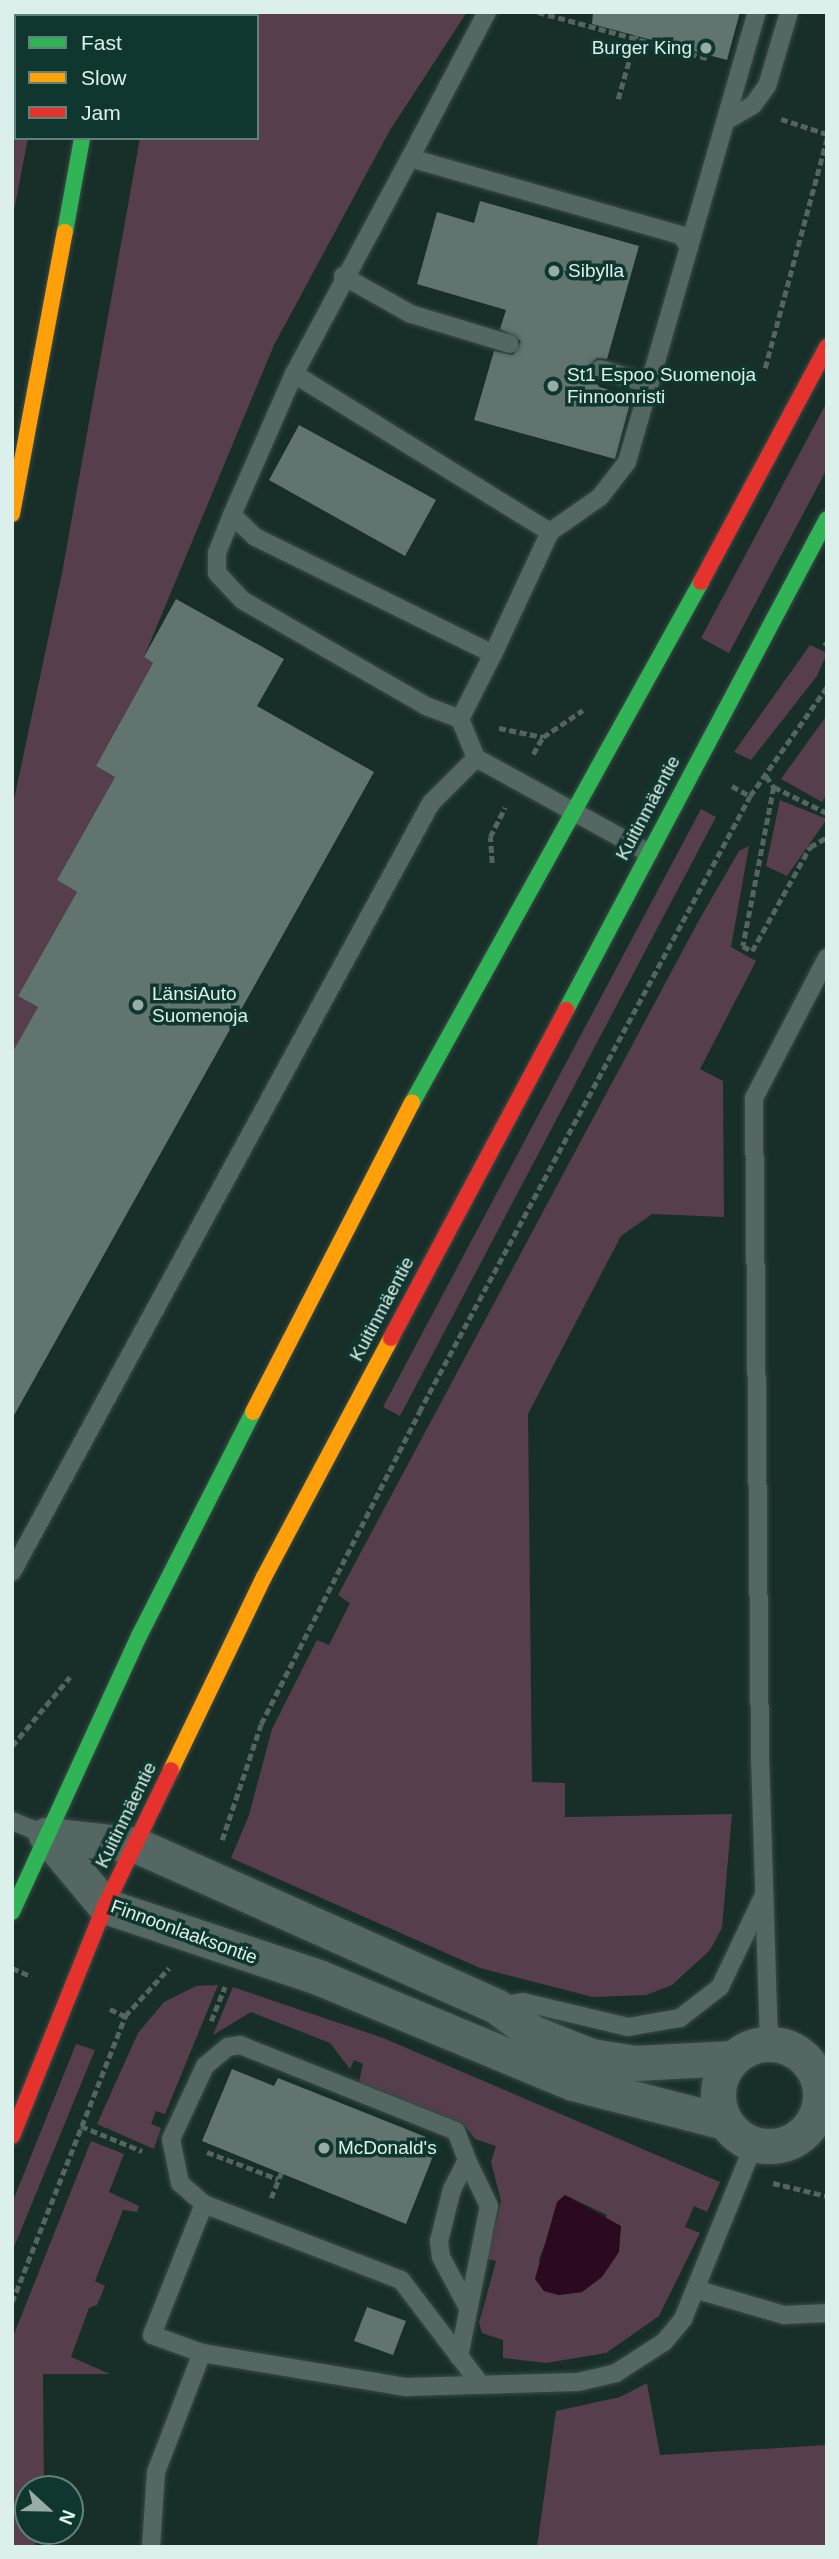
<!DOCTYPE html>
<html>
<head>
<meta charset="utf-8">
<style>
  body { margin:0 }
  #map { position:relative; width:839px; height:2559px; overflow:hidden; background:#182e29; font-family:Helvetica,sans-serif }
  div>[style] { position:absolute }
  .green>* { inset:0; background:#573e4c }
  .water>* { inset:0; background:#2b091e }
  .building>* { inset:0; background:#627470 }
  .path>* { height:4.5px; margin-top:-2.25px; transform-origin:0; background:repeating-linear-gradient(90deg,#546460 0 7px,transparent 0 10.5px) }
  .roads { filter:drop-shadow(0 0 2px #394b47) drop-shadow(0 0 2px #394b47) }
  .lane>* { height:18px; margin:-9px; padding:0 9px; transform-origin:9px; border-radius:9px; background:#546763 }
  .street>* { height:35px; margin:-17.5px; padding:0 17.5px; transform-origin:17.5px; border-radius:17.5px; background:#546763 }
  .street>.ring { margin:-17.5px; padding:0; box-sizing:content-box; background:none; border:35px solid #546763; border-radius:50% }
  .fast>* { height:16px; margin:-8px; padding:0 8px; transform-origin:8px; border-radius:8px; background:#30b455 }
  .slow>* { height:16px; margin:-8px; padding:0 8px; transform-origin:8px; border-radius:8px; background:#ff9f0a }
  .jam>* { height:16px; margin:-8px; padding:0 8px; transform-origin:8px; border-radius:8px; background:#e5322d }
  .dots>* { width:19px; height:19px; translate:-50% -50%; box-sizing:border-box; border:4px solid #0f372f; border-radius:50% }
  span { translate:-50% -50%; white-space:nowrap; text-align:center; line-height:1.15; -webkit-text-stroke:7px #0f372f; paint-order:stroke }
  .poi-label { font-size:19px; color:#dbf0ea }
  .right { translate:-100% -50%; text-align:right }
  .left { translate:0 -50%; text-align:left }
  .street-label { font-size:19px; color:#dbf0ea }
  .frame { position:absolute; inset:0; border:14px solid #dbf0ea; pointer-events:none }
  .legend { position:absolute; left:14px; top:14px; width:245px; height:126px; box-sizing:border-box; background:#0f372f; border:2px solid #61817a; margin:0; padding:9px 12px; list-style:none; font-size:21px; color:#dbf0ea }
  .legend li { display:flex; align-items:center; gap:14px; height:35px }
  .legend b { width:35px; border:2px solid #61817a }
  .north { position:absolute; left:14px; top:2475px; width:70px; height:70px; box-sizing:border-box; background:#0f372f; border:2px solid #61817a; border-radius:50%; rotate:112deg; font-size:19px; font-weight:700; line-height:28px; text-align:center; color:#dbf0ea }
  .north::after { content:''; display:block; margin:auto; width:24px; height:32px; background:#97aca6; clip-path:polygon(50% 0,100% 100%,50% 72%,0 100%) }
</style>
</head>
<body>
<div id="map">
  <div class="green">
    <i style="clip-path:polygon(12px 12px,54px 12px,16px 16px,16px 138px,28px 138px,12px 221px)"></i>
    <i style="clip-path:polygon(166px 12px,467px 12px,390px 130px,274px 345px,144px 657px,153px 663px,96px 766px,115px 777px,57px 880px,77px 892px,18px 996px,38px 1007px,12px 1053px,12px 809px,62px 573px,140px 138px,257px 138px,257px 16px)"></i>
    <i style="clip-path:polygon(827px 402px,827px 469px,729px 653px,701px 638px)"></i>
    <i style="clip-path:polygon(810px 645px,827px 653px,817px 676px,751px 760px,734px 752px)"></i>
    <i style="clip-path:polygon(827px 715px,827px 794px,822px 802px,781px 779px)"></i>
    <i style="clip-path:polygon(780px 800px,827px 819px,787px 876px,766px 866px)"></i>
    <i style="clip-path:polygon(701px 809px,716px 817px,400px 1416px,383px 1407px)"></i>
    <i style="clip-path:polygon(749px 846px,731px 947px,756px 961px,700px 1069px,723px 1081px,724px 1217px,652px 1214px,621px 1236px,528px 1414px,532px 1782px,565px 1783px,565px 1817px,732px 1814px,722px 1928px,710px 1950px,672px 1985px,646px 1995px,593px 1997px,480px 1968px,231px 1858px,249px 1815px,272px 1729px,317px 1640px,329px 1645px,350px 1603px,338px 1595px,698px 922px,739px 851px)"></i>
    <i style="clip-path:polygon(218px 1985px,165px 2114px,156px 2111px,151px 2124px,161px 2128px,154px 2149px,97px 2124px,138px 2033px,164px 2002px,196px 1986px)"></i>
    <i style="clip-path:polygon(evenodd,233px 1987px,383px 2038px,720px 2182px,707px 2212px,694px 2206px,685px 2227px,700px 2233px,659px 2316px,606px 2353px,546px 2363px,503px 2358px,503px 2340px,482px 2333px,479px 2323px,496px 2261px,487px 2259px,501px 2201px,491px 2162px,496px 2146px,475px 2139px,462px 2123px,359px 2082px,363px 2064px,354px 2060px,350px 2069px,330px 2043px,251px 2012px,213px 2035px,233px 1987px,565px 2195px,607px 2215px,582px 2292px,559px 2295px,544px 2291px,539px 2259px,565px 2195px)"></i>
    <i style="clip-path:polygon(76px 2044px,95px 2050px,12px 2252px,12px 2203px)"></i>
    <i style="clip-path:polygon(91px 2141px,124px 2154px,109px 2192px,139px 2206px,137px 2212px,123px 2210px,95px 2281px,105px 2286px,97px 2305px,89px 2308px,71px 2357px,110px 2374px,43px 2374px,44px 2489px,28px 2489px,28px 2531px,38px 2531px,35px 2547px,12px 2547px,12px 2339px)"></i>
    <i style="clip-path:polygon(647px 2383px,660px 2455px,827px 2445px,827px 2547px,537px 2547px,556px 2411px,620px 2397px)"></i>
  </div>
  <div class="water">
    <i style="clip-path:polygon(565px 2195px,621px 2226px,619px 2252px,602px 2277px,582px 2292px,559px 2295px,544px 2291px,535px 2279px,557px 2202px)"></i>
  </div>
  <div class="building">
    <i style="clip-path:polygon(593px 12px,740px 12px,727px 60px,592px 24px)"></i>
    <i style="clip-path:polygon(480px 201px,639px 246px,607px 359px,597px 358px,589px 366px,599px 387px,632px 396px,615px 459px,474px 420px,494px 351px,513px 355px,521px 341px,500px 329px,506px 310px,417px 284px,437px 212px,474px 223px)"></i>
    <i style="clip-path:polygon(299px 425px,436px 500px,405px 556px,269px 480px)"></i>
    <i style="clip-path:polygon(176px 599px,284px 659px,257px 706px,374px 772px,12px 1419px,12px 1053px,38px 1007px,18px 996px,77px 892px,57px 880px,115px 777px,96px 766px,153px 663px,144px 657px)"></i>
    <i style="clip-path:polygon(232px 2069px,274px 2086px,278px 2078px,426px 2137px,423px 2146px,435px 2151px,406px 2224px,202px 2141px)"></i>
    <i style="clip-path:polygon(367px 2307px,406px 2321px,393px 2355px,354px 2341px)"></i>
  </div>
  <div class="path">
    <i style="left:538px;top:12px;width:178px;rotate:15.3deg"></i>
    <i style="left:618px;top:99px;width:66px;rotate:-74.1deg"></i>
    <i style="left:781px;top:119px;width:48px;rotate:18.1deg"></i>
    <i style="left:765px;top:368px;width:238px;rotate:-74.9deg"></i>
    <i style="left:824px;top:642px;width:4px;rotate:34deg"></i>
    <i style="left:499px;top:728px;width:45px;rotate:11.6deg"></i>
    <i style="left:533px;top:754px;width:20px;rotate:-60deg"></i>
    <i style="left:543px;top:737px;width:48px;rotate:-34deg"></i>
    <i style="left:766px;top:776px;width:14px;rotate:54deg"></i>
    <i style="left:774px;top:787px;width:59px;rotate:26.1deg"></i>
    <i style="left:732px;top:786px;width:21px;rotate:29deg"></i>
    <i style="left:774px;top:787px;width:162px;rotate:101deg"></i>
    <i style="left:743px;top:946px;width:10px;rotate:29deg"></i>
    <i style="left:752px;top:951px;width:119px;rotate:-60.9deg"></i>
    <i style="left:810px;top:847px;width:20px;rotate:-30deg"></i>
    <i style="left:492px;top:863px;width:26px;rotate:-94deg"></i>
    <i style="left:490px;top:837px;width:33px;rotate:-63deg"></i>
    <i style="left:12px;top:1746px;width:90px;rotate:-50deg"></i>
    <i style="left:222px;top:1840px;width:122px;rotate:-71.4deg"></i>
    <i style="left:261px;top:1724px;width:350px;rotate:-63.1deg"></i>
    <i style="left:419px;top:1412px;width:699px;rotate:-61.75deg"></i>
    <i style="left:750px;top:796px;width:133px;rotate:-54.8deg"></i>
    <i style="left:12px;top:1968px;width:21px;rotate:23deg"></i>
    <i style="left:110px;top:2009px;width:17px;rotate:25deg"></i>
    <i style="left:211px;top:2021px;width:37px;rotate:-68deg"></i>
    <i style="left:81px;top:2126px;width:66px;rotate:22.3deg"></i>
    <i style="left:207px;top:2152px;width:76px;rotate:20.8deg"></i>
    <i style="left:773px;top:2183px;width:56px;rotate:13.5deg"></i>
    <i style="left:271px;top:2198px;width:27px;rotate:-68deg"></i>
    <i style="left:12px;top:2302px;width:308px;rotate:-68.4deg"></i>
    <i style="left:125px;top:2016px;width:65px;rotate:-47.5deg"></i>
  </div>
  <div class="roads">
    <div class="lane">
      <i style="left:729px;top:119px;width:28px;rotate:-30deg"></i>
      <i style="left:753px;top:105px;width:24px;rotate:-54deg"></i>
      <i style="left:767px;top:86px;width:77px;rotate:-73.4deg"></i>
      <i style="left:410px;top:158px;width:165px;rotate:-62.2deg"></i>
      <i style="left:689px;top:247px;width:245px;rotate:-73.9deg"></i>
      <i style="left:343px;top:276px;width:78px;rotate:29.2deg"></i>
      <i style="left:411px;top:314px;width:103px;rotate:16.9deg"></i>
      <i style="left:600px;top:369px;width:51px;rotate:17deg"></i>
      <i style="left:294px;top:374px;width:301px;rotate:31.7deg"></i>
      <i style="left:232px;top:515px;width:41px;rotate:111.5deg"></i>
      <i style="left:217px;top:553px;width:20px;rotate:90deg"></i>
      <i style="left:217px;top:573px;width:37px;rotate:47deg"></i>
      <i style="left:242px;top:600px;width:212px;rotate:29.9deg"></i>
      <i style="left:426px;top:706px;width:36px;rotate:21deg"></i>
      <i style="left:493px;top:654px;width:265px;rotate:-153.8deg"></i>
      <i style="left:255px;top:537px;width:32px;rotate:-136deg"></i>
      <i style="left:232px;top:515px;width:154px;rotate:-66.3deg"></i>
      <i style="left:294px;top:374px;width:245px;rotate:-61.8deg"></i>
      <i style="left:410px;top:158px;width:282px;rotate:15.9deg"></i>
      <i style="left:681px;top:235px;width:14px;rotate:56deg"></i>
      <i style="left:689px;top:247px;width:224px;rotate:106.1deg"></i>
      <i style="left:627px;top:462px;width:44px;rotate:127.6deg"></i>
      <i style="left:600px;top:497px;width:61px;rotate:145deg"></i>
      <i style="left:550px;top:532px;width:135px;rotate:115deg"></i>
      <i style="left:493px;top:654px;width:73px;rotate:116.9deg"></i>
      <i style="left:460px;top:719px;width:42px;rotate:67.7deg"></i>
      <i style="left:476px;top:758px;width:197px;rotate:28.8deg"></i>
      <i style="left:12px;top:1572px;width:876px;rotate:-61.42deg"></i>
      <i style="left:431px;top:803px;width:64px;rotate:-45deg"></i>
      <i style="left:12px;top:1821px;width:37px;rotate:22deg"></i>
      <i style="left:500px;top:2006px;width:23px;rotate:-10deg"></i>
      <i style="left:523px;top:2002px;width:108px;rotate:13.4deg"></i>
      <i style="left:628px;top:2027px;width:53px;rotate:-9.8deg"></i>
      <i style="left:680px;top:2018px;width:51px;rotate:-37.8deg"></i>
      <i style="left:720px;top:1987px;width:100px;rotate:-64.5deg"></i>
      <i style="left:769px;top:2043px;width:284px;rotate:-91.8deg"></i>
      <i style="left:760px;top:1759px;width:661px;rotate:-90.52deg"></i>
      <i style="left:754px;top:1098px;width:158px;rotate:-62.5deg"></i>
      <i style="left:204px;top:2204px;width:32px;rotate:-139deg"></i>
      <i style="left:180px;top:2183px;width:45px;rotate:-101.6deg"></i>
      <i style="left:171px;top:2139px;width:81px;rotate:-65deg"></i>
      <i style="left:205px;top:2066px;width:30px;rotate:-40deg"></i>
      <i style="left:228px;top:2047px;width:12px;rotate:-9deg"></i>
      <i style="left:240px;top:2045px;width:232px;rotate:21.7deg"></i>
      <i style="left:456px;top:2131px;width:31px;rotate:69deg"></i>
      <i style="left:467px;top:2160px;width:33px;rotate:117deg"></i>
      <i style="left:452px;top:2189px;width:54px;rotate:104deg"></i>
      <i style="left:439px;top:2241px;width:16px;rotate:83deg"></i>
      <i style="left:441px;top:2257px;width:53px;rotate:62deg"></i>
      <i style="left:698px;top:2290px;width:90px;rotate:16.2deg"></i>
      <i style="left:784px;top:2315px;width:43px;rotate:-2.7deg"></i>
      <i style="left:459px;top:2357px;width:154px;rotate:-78.8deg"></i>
      <i style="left:489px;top:2206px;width:51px;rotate:-115.6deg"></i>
      <i style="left:478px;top:2381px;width:127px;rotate:-127.3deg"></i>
      <i style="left:401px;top:2280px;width:211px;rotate:-158.9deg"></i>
      <i style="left:204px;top:2204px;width:141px;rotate:111.7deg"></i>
      <i style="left:152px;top:2335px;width:53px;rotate:19.8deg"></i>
      <i style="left:202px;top:2353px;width:207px;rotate:9.5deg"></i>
      <i style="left:406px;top:2387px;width:172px;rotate:-1.7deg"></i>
      <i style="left:578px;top:2382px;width:39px;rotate:-13deg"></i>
      <i style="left:616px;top:2373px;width:57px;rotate:-32.9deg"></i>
      <i style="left:664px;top:2342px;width:30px;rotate:-50deg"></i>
      <i style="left:683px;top:2319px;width:189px;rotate:-67.9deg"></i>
      <i style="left:151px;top:2547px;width:75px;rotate:-86.2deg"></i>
      <i style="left:156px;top:2472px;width:128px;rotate:-68.9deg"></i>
    </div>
    <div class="street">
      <i style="left:46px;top:1835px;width:92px;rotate:50.3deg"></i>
      <i style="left:105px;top:1906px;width:225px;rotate:18.4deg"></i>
      <i style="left:318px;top:1977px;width:276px;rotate:22.6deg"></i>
      <i style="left:573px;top:2083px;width:157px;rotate:14.4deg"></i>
      <i style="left:46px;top:1835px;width:91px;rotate:6.3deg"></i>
      <i style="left:136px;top:1845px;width:394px;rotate:24.1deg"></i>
      <i style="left:496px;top:2006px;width:46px;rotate:36.1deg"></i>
      <i style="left:533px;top:2033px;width:62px;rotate:21.6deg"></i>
      <i style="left:591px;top:2056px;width:45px;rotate:9deg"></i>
      <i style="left:635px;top:2063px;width:98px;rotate:-2.9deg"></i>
      <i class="ring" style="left:718px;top:2044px;width:67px;height:67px"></i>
    </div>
    <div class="fast">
      <i style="left:104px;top:16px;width:4px;rotate:-76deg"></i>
      <i style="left:65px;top:232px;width:96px;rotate:-79.7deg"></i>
      <i style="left:566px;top:1010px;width:556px;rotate:-62.01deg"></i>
      <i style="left:412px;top:1103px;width:596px;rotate:-60.98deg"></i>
      <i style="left:12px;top:1912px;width:304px;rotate:-65.3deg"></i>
      <i style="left:139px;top:1636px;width:251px;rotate:-63deg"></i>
    </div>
    <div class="slow">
      <i style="left:12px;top:514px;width:287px;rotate:-79.4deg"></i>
      <i style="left:253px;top:1412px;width:348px;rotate:-62.8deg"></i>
      <i style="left:171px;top:1770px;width:214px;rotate:-64.3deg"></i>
      <i style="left:264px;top:1577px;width:271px;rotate:-62deg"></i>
    </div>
    <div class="jam">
      <i style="left:701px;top:582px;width:267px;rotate:-61.8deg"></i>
      <i style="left:391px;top:1338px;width:372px;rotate:-61.9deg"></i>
      <i style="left:12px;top:2136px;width:248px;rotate:-68deg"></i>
      <i style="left:105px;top:1906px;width:151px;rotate:-64.1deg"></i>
    </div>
  </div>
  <div class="dots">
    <i style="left:706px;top:48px;background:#97aca6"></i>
    <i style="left:554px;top:271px;background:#97aca6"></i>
    <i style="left:553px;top:386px;background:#97aca6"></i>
    <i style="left:138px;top:1005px;background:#97aca6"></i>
    <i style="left:324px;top:2148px;background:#97aca6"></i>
  </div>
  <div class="poi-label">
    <span class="right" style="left:692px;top:48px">Burger King</span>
    <span class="left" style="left:568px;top:271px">Sibylla</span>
    <span class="left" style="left:567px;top:386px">St1 Espoo Suomenoja<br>Finnoonristi</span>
    <span class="left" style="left:152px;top:1005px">LänsiAuto<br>Suomenoja</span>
    <span class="left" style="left:338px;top:2148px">McDonald's</span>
  </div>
  <div class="street-label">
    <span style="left:648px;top:808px;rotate:-62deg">Kuitinmäentie</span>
    <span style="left:382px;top:1309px;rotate:-62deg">Kuitinmäentie</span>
    <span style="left:126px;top:1815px;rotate:-64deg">Kuitinmäentie</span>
    <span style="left:184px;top:1932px;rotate:20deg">Finnoonlaaksontie</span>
  </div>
  <div class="frame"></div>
  <ul class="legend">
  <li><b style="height:9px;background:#30b455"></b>Fast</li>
  <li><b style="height:9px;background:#ff9f0a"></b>Slow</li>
  <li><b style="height:9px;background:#e5322d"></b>Jam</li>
  </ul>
  <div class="north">N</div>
</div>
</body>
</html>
